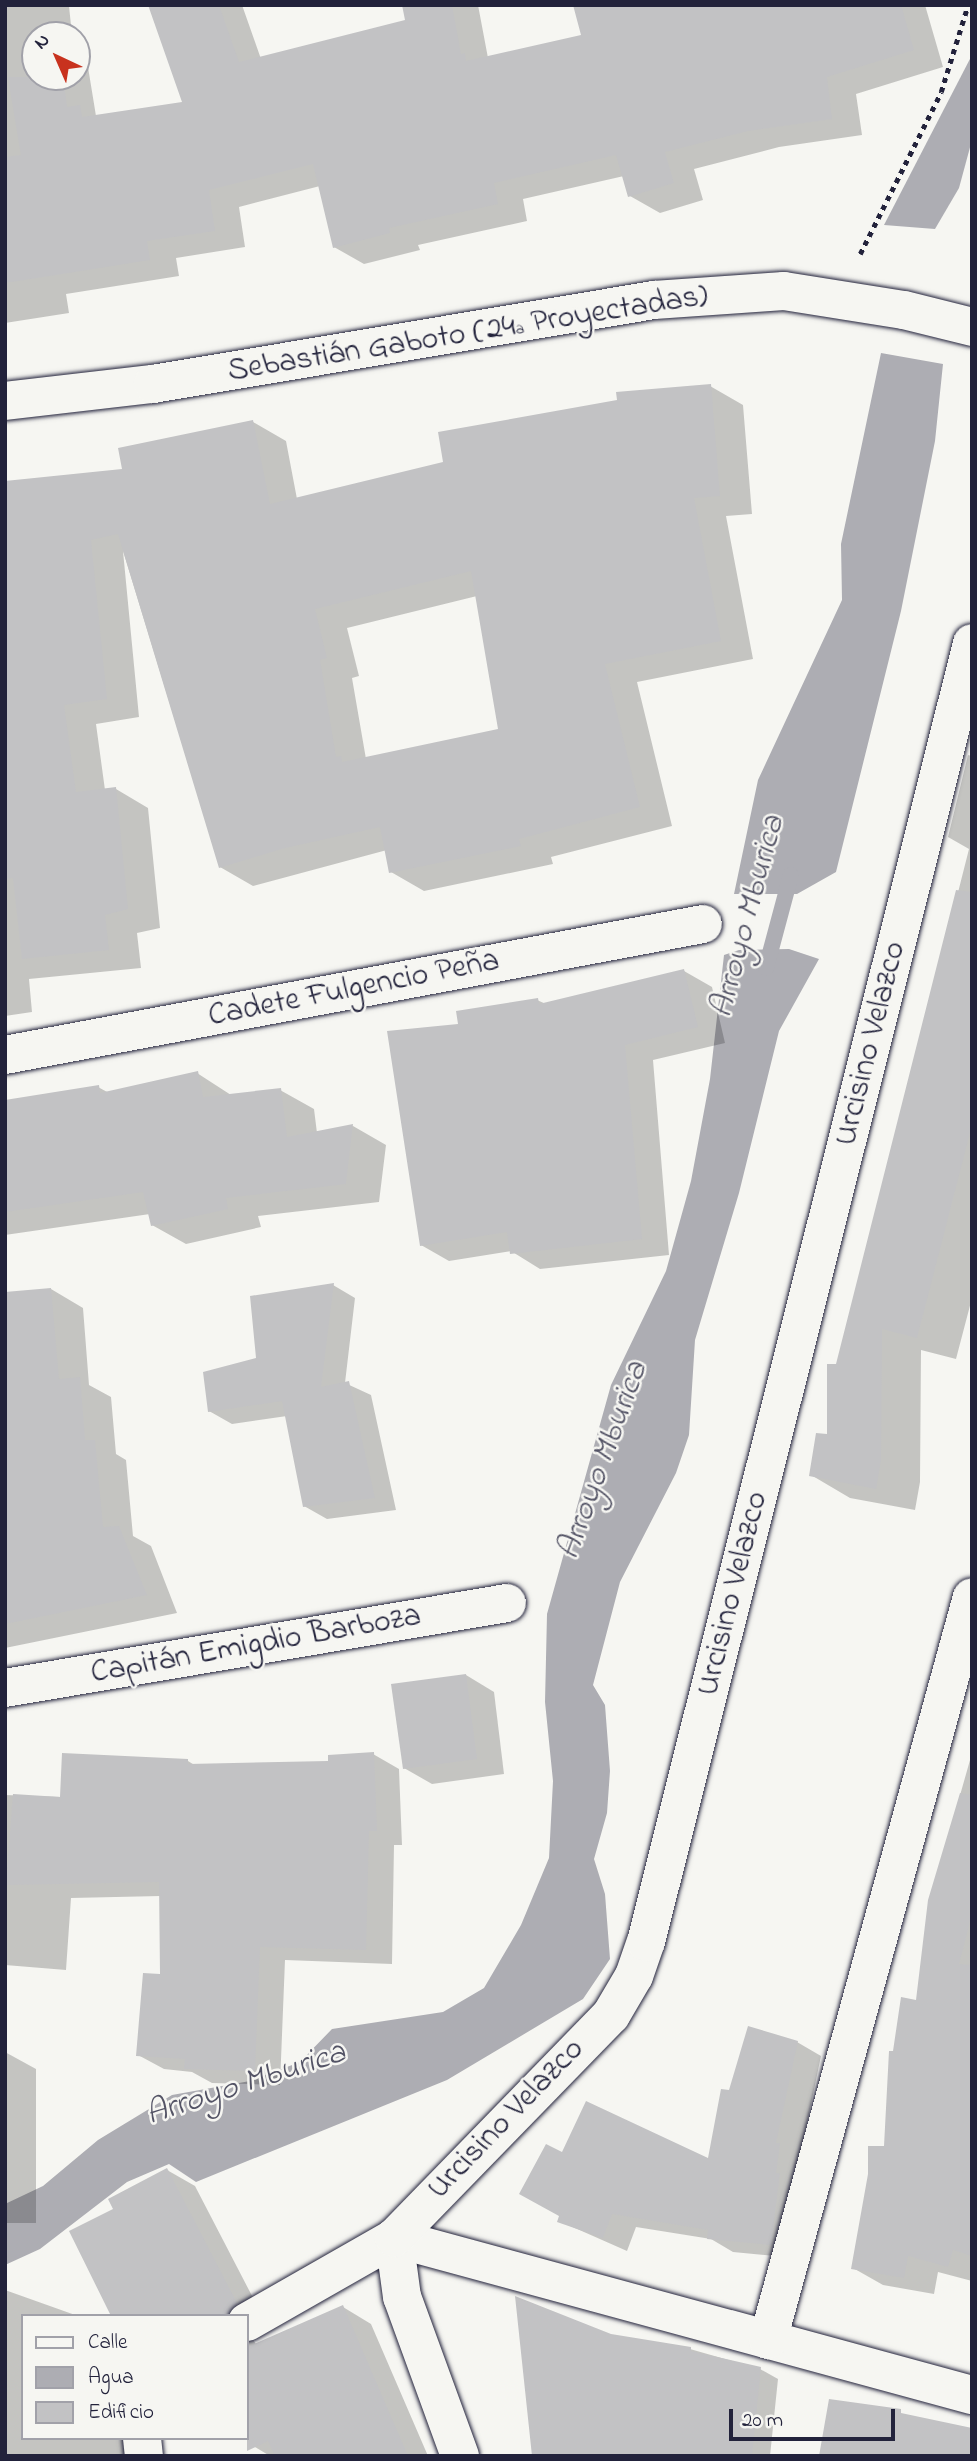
<!DOCTYPE html>
<html>
<head>
<meta charset="utf-8">
<style>
  body { margin:0 }
  #map { position:relative; width:977px; height:2461px; overflow:hidden; background:#f6f6f2; font-family:"Indie Flower",sans-serif }
  div>[style] { position:absolute }
  .water>* { inset:0; background:#adadb3 }
  .shadow>* { inset:0; background:#0003 }
  .stream>* { height:16px; margin:-8px; padding:0 8px; transform-origin:8px; border-radius:8px; background:#adadb3 }
  .building>* { inset:0; background:#c2c2c4 }
  .path>* { height:4.5px; margin-top:-2.25px; transform-origin:0; background:repeating-linear-gradient(90deg,#22223b 0 5px,transparent 0 10px) }
  .roads { filter:drop-shadow(0 0 2px #22223b) drop-shadow(0 0 2px #22223b) }
  .minor>* { height:38px; margin:-19px; padding:0 19px; transform-origin:19px; border-radius:19px; background:#f6f6f2 }
  span { translate:-50% -50%; white-space:nowrap; text-align:center; line-height:1.15; -webkit-text-stroke:5px #f6f6f2; paint-order:stroke }
  .street-label { font-size:32px; color:#22223b }
  .water-label { font-size:33px; color:#535365; font-style:italic }
  .frame { position:absolute; inset:0; border:7px solid #22223b; pointer-events:none }
  .legend { position:absolute; left:21px; top:2314px; width:228px; height:126px; box-sizing:border-box; background:#f6f6f2; border:2px solid #a1a1a9; margin:0; padding:9px 12px; list-style:none; font-size:21px; color:#22223b }
  .legend li { display:flex; align-items:center; gap:14px; height:35px }
  .legend b { width:35px; border:2px solid #a1a1a9 }
  .north { position:absolute; left:21px; top:21px; width:70px; height:70px; box-sizing:border-box; background:#f6f6f2; border:2px solid #a1a1a9; border-radius:50%; rotate:316deg; font-size:19px; font-weight:700; line-height:28px; text-align:center; color:#22223b }
  .north::after { content:''; display:block; margin:auto; width:24px; height:32px; background:#c8321e; clip-path:polygon(50% 0,100% 100%,50% 72%,0 100%) }
  .scale { position:absolute; left:729px; top:2409px; width:166px; height:32px; box-sizing:border-box; border:4px solid #22223b; border-top:0; padding-left:9px; font-size:21px; line-height:24px; white-space:nowrap; color:#22223b; -webkit-text-stroke:5px #f6f6f2; paint-order:stroke }
</style>
</head>
<body>
<div id="map">
  <div class="water">
    <i style="clip-path:polygon(972px 55px,972px 140px,959px 188px,935px 229px,884px 225px)"></i>
    <i style="clip-path:polygon(881px 353px,943px 364px,935px 441px,901px 611px,836px 872px,797px 894px,734px 894px,758px 780px,842px 600px,841px 544px)"></i>
    <i style="clip-path:polygon(789px 949px,819px 959px,779px 1031px,739px 1193px,695px 1340px,689px 1435px,676px 1473px,620px 1582px,593px 1685px,605px 1705px,610px 1771px,607px 1813px,594px 1859px,605px 1894px,610px 1959px,583px 1999px,447px 2080px,196px 2182px,169px 2164px,127px 2182px,40px 2249px,5px 2265px,5px 2204px,43px 2186px,98px 2140px,172px 2095px,250px 2081px,300px 2062px,332px 2029px,443px 2012px,484px 1988px,521px 1925px,549px 1858px,553px 1781px,545px 1702px,547px 1614px,611px 1385px,666px 1271px,691px 1181px,710px 1079px,724px 955px,739px 950px)"></i>
  </div>
  <div class="shadow">
    <i style="clip-path:polygon(5px 5px,69px 6px,72px 35px,35px 35px,35px 77px,77px 77px,77px 61px,88px 67px,96px 116px,185px 104px,162px 5px,242px 5px,261px 59px,407px 21px,404px 5px,478px 5px,488px 58px,583px 36px,575px 5px,925px 5px,943px 67px,856px 94px,862px 135px,779px 147px,694px 169px,703px 200px,660px 213px,630px 196px,624px 176px,523px 199px,527px 221px,418px 245px,420px 250px,364px 264px,334px 247px,320px 186px,239px 207px,245px 247px,176px 258px,179px 276px,66px 294px,69px 313px,5px 323px)"></i>
    <i style="clip-path:polygon(evenodd,710px 386px,743px 405px,752px 514px,726px 516px,753px 659px,637px 682px,672px 826px,551px 857px,553px 864px,424px 891px,391px 872px,387px 850px,253px 886px,220px 867px,123px 551px,139px 717px,96px 724px,105px 790px,116px 789px,148px 808px,160px 928px,137px 933px,141px 968px,29px 979px,32px 1012px,5px 1016px,5px 483px,124px 471px,253px 422px,286px 441px,297px 499px,445px 463px,710px 386px,477px 596px,500px 730px,366px 759px,352px 678px,359px 676px,347px 628px,477px 596px)"></i>
    <i style="clip-path:polygon(968px 755px,972px 756px,972px 1298px,956px 1359px,921px 1350px,920px 1482px,915px 1510px,850px 1498px,811px 1475px,829px 1436px,838px 1366px,969px 849px,948px 837px)"></i>
    <i style="clip-path:polygon(684px 971px,712px 987px,725px 1043px,653px 1060px,669px 1255px,540px 1269px,511px 1251px,449px 1261px,421px 1245px,460px 1026px,537px 1000px,546px 1004px)"></i>
    <i style="clip-path:polygon(197px 1073px,231px 1095px,280px 1090px,314px 1109px,317px 1133px,353px 1126px,386px 1145px,379px 1202px,258px 1216px,261px 1227px,186px 1244px,152px 1225px,150px 1214px,5px 1235px,5px 1101px,98px 1087px,109px 1093px)"></i>
    <i style="clip-path:polygon(333px 1285px,355px 1298px,345px 1383px,371px 1395px,396px 1510px,327px 1519px,304px 1506px,287px 1416px,232px 1424px,209px 1411px)"></i>
    <i style="clip-path:polygon(51px 1289px,83px 1308px,89px 1385px,111px 1397px,116px 1454px,126px 1460px,133px 1536px,151px 1546px,177px 1613px,5px 1648px,5px 1294px)"></i>
    <i style="clip-path:polygon(466px 1675px,494px 1692px,504px 1774px,432px 1784px,404px 1768px)"></i>
    <i style="clip-path:polygon(972px 1753px,972px 2281px,938px 2272px,934px 2294px,883px 2285px,853px 2268px,886px 2148px,894px 2053px,918px 2002px,930px 1901px)"></i>
    <i style="clip-path:polygon(373px 1754px,399px 1769px,402px 1845px,394px 1845px,392px 1964px,285px 1960px,280px 2085px,212px 2083px,192px 2072px,164px 2069px,138px 2055px,162px 1976px,161px 1896px,71px 1898px,66px 1970px,5px 1965px,5px 1795px,62px 1797px,188px 1761px,196px 1766px,330px 1762px)"></i>
    <i style="clip-path:polygon(797px 2042px,821px 2056px,800px 2157px,796px 2258px,733px 2252px,711px 2239px,636px 2227px,627px 2251px,559px 2221px,562px 2154px,709px 2161px,730px 2092px)"></i>
    <i style="clip-path:polygon(5px 2052px,36px 2069px,36px 2223px,5px 2223px)"></i>
    <i style="clip-path:polygon(167px 2170px,195px 2186px,264px 2319px,252px 2338px,256px 2344px,343px 2307px,371px 2324px,428px 2456px,270px 2456px,255px 2447px,247px 2429px,247px 2316px,113px 2316px,115px 2210px)"></i>
    <i style="clip-path:polygon(5px 2290px,78px 2316px,23px 2316px,23px 2438px,132px 2438px,131px 2456px,5px 2456px)"></i>
    <i style="clip-path:polygon(610px 2336px,690px 2349px,760px 2369px,778px 2379px,770px 2456px,534px 2456px)"></i>
  </div>
  <div class="stream">
    <i style="left:766px;top:968px;width:96px;rotate:-75deg"></i>
  </div>
  <div class="building">
    <i style="clip-path:polygon(148px 5px,219px 5px,239px 62px,405px 20px,402px 5px,452px 5px,461px 54px,465px 53px,466px 61px,581px 35px,573px 5px,901px 5px,914px 50px,827px 77px,832px 119px,748px 131px,665px 152px,674px 183px,628px 197px,616px 155px,494px 183px,498px 204px,389px 228px,390px 233px,333px 248px,313px 164px,209px 190px,215px 231px,147px 241px,150px 260px,5px 283px,5px 157px,21px 155px,8px 77px,63px 77px,67px 107px,80px 105px,82px 117px,182px 102px)"></i>
    <i style="clip-path:polygon(evenodd,711px 384px,720px 496px,694px 498px,721px 641px,605px 664px,640px 807px,519px 839px,521px 846px,389px 873px,380px 827px,285px 848px,219px 868px,118px 534px,91px 540px,107px 699px,64px 705px,76px 792px,116px 787px,128px 909px,105px 915px,109px 950px,22px 959px,13px 878px,5px 879px,5px 481px,122px 469px,118px 448px,253px 420px,270px 504px,443px 462px,438px 432px,617px 400px,616px 392px,711px 384px,471px 571px,498px 729px,342px 762px,341px 756px,336px 757px,320px 660px,327px 658px,315px 609px,471px 571px)"></i>
    <i style="clip-path:polygon(956px 890px,972px 892px,972px 1125px,917px 1338px,882px 1329px,881px 1459px,876px 1489px,809px 1476px,816px 1433px,827px 1434px,827px 1364px,836px 1364px)"></i>
    <i style="clip-path:polygon(684px 969px,698px 1027px,625px 1045px,642px 1239px,510px 1254px,507px 1232px,420px 1246px,387px 1031px,458px 1024px,456px 1011px,538px 998px,539px 1004px)"></i>
    <i style="clip-path:polygon(198px 1071px,203px 1097px,281px 1088px,287px 1137px,353px 1124px,346px 1184px,226px 1198px,228px 1209px,151px 1226px,143px 1192px,5px 1212px,5px 1100px,99px 1085px,100px 1093px)"></i>
    <i style="clip-path:polygon(334px 1283px,321px 1387px,349px 1381px,375px 1498px,303px 1507px,282px 1401px,208px 1412px,203px 1372px,256px 1358px,250px 1296px)"></i>
    <i style="clip-path:polygon(51px 1288px,59px 1379px,80px 1377px,85px 1440px,95px 1440px,103px 1527px,119px 1526px,147px 1595px,5px 1624px,5px 1292px)"></i>
    <i style="clip-path:polygon(466px 1674px,477px 1759px,403px 1769px,391px 1684px)"></i>
    <i style="clip-path:polygon(374px 1752px,377px 1831px,369px 1831px,366px 1950px,260px 1947px,255px 2071px,184px 2069px,185px 2059px,136px 2056px,143px 1973px,160px 1974px,159px 1882px,6px 1885px,13px 1794px,60px 1797px,62px 1753px,188px 1759px,188px 1764px,328px 1761px,328px 1755px)"></i>
    <i style="clip-path:polygon(960px 1793px,972px 1795px,972px 1914px,959px 1964px,972px 1965px,972px 2256px,953px 2250px,948px 2267px,908px 2256px,904px 2278px,851px 2269px,868px 2174px,868px 2146px,884px 2146px,889px 2051px,893px 2051px,901px 1997px,916px 2000px,928px 1900px)"></i>
    <i style="clip-path:polygon(748px 2026px,798px 2041px,776px 2143px,780px 2143px,776px 2173px,780px 2173px,771px 2245px,707px 2239px,708px 2230px,612px 2214px,603px 2238px,557px 2222px,559px 2216px,519px 2194px,546px 2144px,562px 2152px,586px 2101px,708px 2158px,721px 2089px,729px 2090px)"></i>
    <i style="clip-path:polygon(167px 2168px,237px 2303px,227px 2316px,111px 2316px,69px 2231px,113px 2209px,108px 2199px)"></i>
    <i style="clip-path:polygon(515px 2296px,611px 2334px,691px 2347px,691px 2351px,761px 2367px,752px 2456px,532px 2456px)"></i>
    <i style="clip-path:polygon(343px 2305px,408px 2456px,275px 2456px,268px 2441px,247px 2451px,247px 2347px)"></i>
    <i style="clip-path:polygon(829px 2399px,901px 2409px,901px 2413px,972px 2428px,972px 2456px,819px 2456px)"></i>
  </div>
  <div class="path">
    <i style="left:860px;top:254px;width:181px;rotate:-63.4deg"></i>
    <i style="left:941px;top:92px;width:91px;rotate:-72.8deg"></i>
  </div>
  <div class="roads">
    <div class="minor">
      <i style="left:5px;top:401px;width:149px;rotate:-6.6deg"></i>
      <i style="left:153px;top:384px;width:508px;rotate:-9.52deg"></i>
      <i style="left:654px;top:300px;width:130px;rotate:-4deg"></i>
      <i style="left:784px;top:291px;width:121px;rotate:9deg"></i>
      <i style="left:904px;top:310px;width:70px;rotate:14deg"></i>
      <i style="left:5px;top:1055px;width:710px;rotate:-10.63deg"></i>
      <i style="left:5px;top:1688px;width:509px;rotate:-9.61deg"></i>
      <i style="left:247px;top:2322px;width:169px;rotate:-29.7deg"></i>
      <i style="left:394px;top:2238px;width:599px;rotate:15.2deg"></i>
      <i style="left:768px;top:2340px;width:770px;rotate:-74.65deg"></i>
      <i style="left:142px;top:2438px;width:18px;rotate:84deg"></i>
      <i style="left:460px;top:2456px;width:169px;rotate:-110deg"></i>
      <i style="left:402px;top:2297px;width:60px;rotate:-97.7deg"></i>
      <i style="left:394px;top:2238px;width:311px;rotate:-45.8deg"></i>
      <i style="left:611px;top:2015px;width:45px;rotate:-59.5deg"></i>
      <i style="left:634px;top:1976px;width:36px;rotate:-71deg"></i>
      <i style="left:646px;top:1942px;width:1339px;rotate:-75.91deg"></i>
    </div>
  </div>
  <div class="street-label">
    <span style="left:468px;top:335px;rotate:-9deg">Sebastián Gaboto (24ª Proyectadas)</span>
    <span style="left:354px;top:990px;rotate:-11deg">Cadete Fulgencio Peña</span>
    <span style="left:872px;top:1044px;rotate:-76deg">Urcisino Velazco</span>
    <span style="left:734px;top:1594px;rotate:-76deg">Urcisino Velazco</span>
    <span style="left:256px;top:1646px;rotate:-10deg">Capitán Emigdio Barboza</span>
    <span style="left:507px;top:2120px;rotate:-46deg">Urcisino Velazco</span>
  </div>
  <div class="water-label">
    <span style="left:749px;top:917px;rotate:-75deg">Arroyo Mburica</span>
    <span style="left:604px;top:1461px;rotate:-70deg">Arroyo Mburica</span>
    <span style="left:246px;top:2085px;rotate:-18deg">Arroyo Mburica</span>
  </div>
  <div class="frame"></div>
  <ul class="legend">
  <li><b style="height:9px;background:#f6f6f2"></b>Calle</li>
  <li><b style="height:19px;background:#adadb3"></b>Agua</li>
  <li><b style="height:19px;background:#c2c2c4"></b>Edificio</li>
  </ul>
  <div class="north">N</div>
  <div class="scale">20 m</div>
</div>
</body>
</html>
